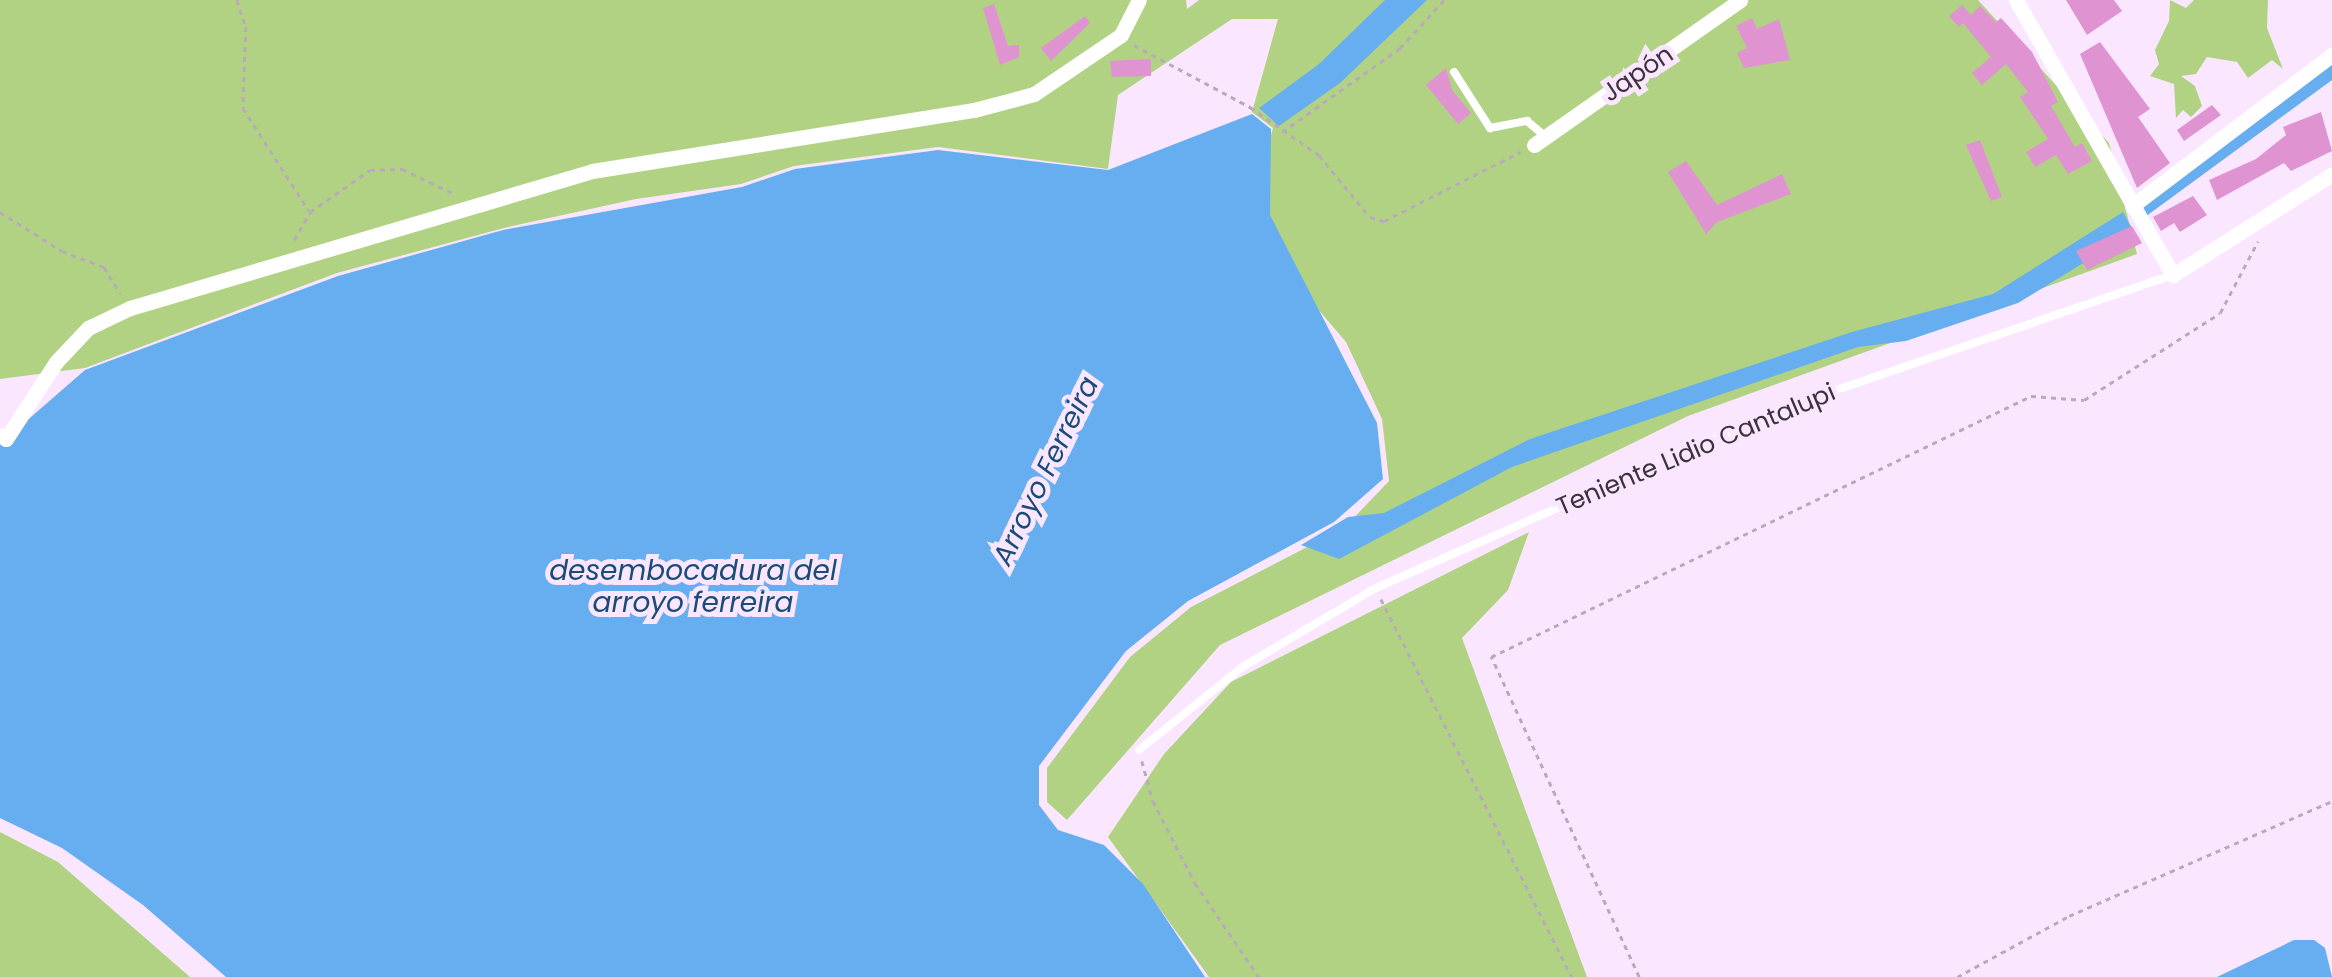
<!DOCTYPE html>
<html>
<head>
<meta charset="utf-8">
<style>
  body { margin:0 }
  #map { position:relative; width:2332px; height:977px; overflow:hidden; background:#fae7ff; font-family:Poppins,sans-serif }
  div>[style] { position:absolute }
  .green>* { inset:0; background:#b2d283 }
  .water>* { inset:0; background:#66aef0 }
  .building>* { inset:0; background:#df93d1 }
  .path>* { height:2.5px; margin-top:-1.25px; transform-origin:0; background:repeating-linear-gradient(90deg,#b8a9bc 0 5px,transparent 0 10px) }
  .lane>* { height:8px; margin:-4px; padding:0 4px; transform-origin:4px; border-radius:4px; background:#fff }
  .street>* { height:15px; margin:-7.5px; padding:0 7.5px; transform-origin:7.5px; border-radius:7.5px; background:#fff }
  span { translate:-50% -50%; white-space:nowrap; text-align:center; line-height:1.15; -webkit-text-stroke:10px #fae7ff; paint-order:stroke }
  .street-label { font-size:25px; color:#3b323d }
  .water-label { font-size:28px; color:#194c77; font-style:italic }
</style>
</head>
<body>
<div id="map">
  <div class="green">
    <i style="clip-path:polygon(0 0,1186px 0,1187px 9px,1199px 0,1978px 0,2109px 143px,2137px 254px,1688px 416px,1220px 645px,1067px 820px,1047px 802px,1047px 768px,1130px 657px,1191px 607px,1344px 528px,1389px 481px,1382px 419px,1346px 342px,1287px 273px,1261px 223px,1262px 165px,1273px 128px,1252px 112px,1278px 19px,1232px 19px,1118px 95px,1108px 169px,938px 147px,794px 166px,741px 184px,636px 199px,504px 228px,337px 273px,85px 368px,0 379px)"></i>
    <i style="clip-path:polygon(2170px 0,2186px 8px,2194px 0,2268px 0,2267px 28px,2283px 69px,2272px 60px,2248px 78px,2237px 62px,2207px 57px,2196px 74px,2181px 76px,2195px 86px,2202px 106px,2191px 117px,2183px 110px,2176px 118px,2174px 84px,2150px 76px,2159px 64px,2155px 50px,2169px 21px)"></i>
    <i style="clip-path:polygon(1529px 532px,1508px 590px,1462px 638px,1587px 977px,1209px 977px,1108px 837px,1164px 754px,1231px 682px)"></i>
    <i style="clip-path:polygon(0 832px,58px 862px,190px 977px,0 977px)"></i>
  </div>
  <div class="water">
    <i style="clip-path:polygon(1385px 0,1427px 0,1340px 83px,1279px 126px,1259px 108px,1319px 64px)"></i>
    <i style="clip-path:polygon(2332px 62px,2332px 80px,2145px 217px,2140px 206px)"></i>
    <i style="clip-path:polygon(1252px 114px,1271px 129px,1270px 215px,1377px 423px,1383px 479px,1334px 522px,1188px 601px,1126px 651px,1039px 766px,1039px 805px,1058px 830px,1104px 845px,1143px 884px,1205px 977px,226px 977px,143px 905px,62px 848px,0 818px,0 444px,85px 370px,338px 276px,503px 230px,742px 187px,795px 169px,938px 150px,1108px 170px)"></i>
    <i style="clip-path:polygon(2123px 212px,2134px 232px,2018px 303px,1906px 341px,1858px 347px,1512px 467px,1339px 559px,1301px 545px,1348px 517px,1384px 513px,1530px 439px,1852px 332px,1993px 294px)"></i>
    <i style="clip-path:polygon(2294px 940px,2314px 940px,2325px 948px,2332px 977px,2217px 977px)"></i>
  </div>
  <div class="building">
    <i style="clip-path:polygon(2066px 0,2114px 0,2122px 11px,2087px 35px)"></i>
    <i style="clip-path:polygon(994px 4px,1008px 46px,1019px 45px,1019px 57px,1000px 65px,983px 8px)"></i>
    <i style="clip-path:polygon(1962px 5px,1971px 15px,1980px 6px,1996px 22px,2001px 18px,2032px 52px,2058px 102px,2051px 106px,2075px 147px,2082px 143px,2092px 161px,2068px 174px,2056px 155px,2035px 167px,2026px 152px,2048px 139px,2020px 97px,2028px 92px,2006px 64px,1982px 85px,1972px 73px,1991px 57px,1963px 23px,1959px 27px,1949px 16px)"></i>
    <i style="clip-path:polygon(1085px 16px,1090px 23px,1051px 61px,1041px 48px)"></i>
    <i style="clip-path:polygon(1752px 18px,1757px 29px,1779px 19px,1790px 60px,1744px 68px,1737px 53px,1747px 48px,1736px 26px)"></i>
    <i style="clip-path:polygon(2100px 42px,2150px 109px,2138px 117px,2170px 163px,2137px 188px,2080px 54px)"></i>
    <i style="clip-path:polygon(1151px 59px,1151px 76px,1112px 77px,1110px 61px)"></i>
    <i style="clip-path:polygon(1446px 68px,1452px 90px,1471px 113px,1458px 124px,1426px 85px)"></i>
    <i style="clip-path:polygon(2212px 105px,2221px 115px,2184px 141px,2177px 130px)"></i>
    <i style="clip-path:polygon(2321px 112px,2332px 151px,2291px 171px,2284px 163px,2217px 200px,2209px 180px,2256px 159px,2286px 135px,2283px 127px)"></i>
    <i style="clip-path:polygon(1980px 140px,2002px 197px,1991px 201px,1966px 145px)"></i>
    <i style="clip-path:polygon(1686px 161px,1717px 205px,1782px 174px,1791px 194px,1717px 222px,1706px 234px,1668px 172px)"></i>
    <i style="clip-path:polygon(2193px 196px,2207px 215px,2180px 232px,2174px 223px,2161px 231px,2153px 217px)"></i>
    <i style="clip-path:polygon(2132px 226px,2142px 243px,2087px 270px,2076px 251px)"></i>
  </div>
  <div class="path">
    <i style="left:237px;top:0;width:28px;rotate:72deg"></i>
    <i style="left:246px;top:27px;width:81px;rotate:92.1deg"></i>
    <i style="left:243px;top:108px;width:122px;rotate:57.3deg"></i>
    <i style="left:1134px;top:45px;width:132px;rotate:28.1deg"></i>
    <i style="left:1250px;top:107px;width:84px;rotate:34.8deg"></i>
    <i style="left:1319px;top:155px;width:80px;rotate:50.6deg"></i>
    <i style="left:1370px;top:217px;width:15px;rotate:16deg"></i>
    <i style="left:1384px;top:221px;width:153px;rotate:-26.9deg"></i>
    <i style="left:1282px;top:132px;width:145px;rotate:-35.4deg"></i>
    <i style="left:1400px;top:48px;width:65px;rotate:-47.5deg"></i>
    <i style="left:0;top:212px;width:73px;rotate:32.2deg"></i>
    <i style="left:62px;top:251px;width:45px;rotate:20.9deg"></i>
    <i style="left:104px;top:267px;width:31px;rotate:58deg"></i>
    <i style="left:294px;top:240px;width:32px;rotate:-60deg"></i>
    <i style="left:310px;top:212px;width:73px;rotate:-35deg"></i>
    <i style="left:370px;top:170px;width:32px;rotate:-2deg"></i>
    <i style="left:402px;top:169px;width:59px;rotate:25.3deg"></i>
    <i style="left:1381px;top:599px;width:424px;rotate:63.2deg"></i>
    <i style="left:1142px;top:761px;width:41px;rotate:74.6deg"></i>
    <i style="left:1153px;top:801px;width:92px;rotate:62.9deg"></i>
    <i style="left:1195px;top:883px;width:114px;rotate:55.8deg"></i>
    <i style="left:1639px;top:977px;width:353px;rotate:-114.8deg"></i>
    <i style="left:1491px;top:657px;width:600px;rotate:-25.8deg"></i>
    <i style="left:2031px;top:396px;width:53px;rotate:4.3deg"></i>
    <i style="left:2084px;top:400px;width:161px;rotate:-32.6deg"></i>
    <i style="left:2220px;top:313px;width:81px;rotate:-62.2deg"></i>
    <i style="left:1957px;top:977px;width:128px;rotate:-28.6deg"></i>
    <i style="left:2069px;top:916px;width:287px;rotate:-23.6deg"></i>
  </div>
  <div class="lane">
    <i style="left:1454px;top:72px;width:67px;rotate:57.3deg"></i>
    <i style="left:1490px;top:128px;width:38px;rotate:-11deg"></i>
    <i style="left:1527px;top:121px;width:25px;rotate:40deg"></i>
    <i style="left:1139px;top:750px;width:134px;rotate:-38.7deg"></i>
    <i style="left:1244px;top:666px;width:153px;rotate:-30.6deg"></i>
    <i style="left:1376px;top:588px;width:446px;rotate:-23.8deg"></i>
    <i style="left:1784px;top:408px;width:411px;rotate:-18.9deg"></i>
  </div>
  <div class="street">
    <i style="left:2016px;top:0;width:317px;rotate:60.3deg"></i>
    <i style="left:2173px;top:275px;width:188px;rotate:-32.4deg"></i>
    <i style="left:1534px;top:145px;width:252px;rotate:-35.1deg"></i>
    <i style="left:2132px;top:206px;width:251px;rotate:-37.1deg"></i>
    <i style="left:0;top:435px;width:7px;rotate:34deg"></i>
    <i style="left:6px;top:439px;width:92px;rotate:-57deg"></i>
    <i style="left:56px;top:362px;width:47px;rotate:-46.7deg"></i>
    <i style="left:88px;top:328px;width:47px;rotate:-25.5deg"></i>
    <i style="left:130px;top:308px;width:482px;rotate:-16.5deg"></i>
    <i style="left:592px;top:171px;width:387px;rotate:-9.1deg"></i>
    <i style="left:974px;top:110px;width:62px;rotate:-14.9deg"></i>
    <i style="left:1034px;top:94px;width:105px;rotate:-34.1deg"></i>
    <i style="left:1121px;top:35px;width:39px;rotate:-63deg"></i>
  </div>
  <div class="street-label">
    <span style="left:1638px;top:74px;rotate:-34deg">Japón</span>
    <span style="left:1696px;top:450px;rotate:-23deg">Teniente Lidio Cantalupi</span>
  </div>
  <div class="water-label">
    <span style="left:1046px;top:471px;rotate:-64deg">Arroyo Ferreira</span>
    <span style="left:693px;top:587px">desembocadura del<br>arroyo ferreira</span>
  </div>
</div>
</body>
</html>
